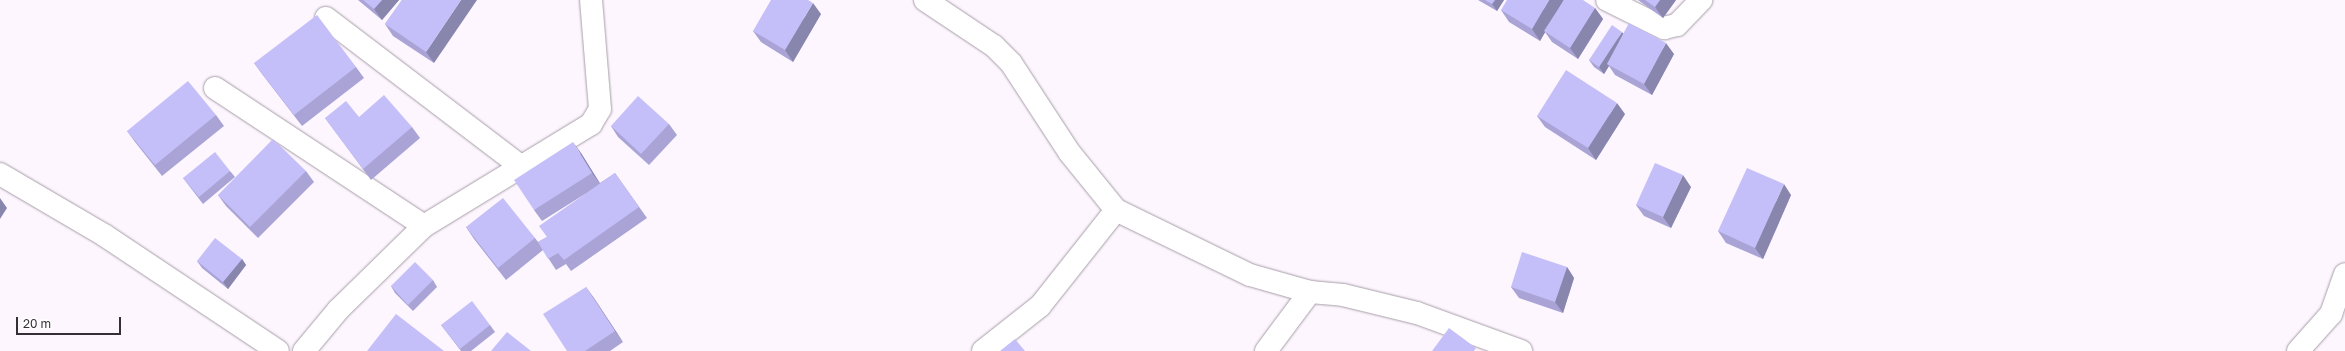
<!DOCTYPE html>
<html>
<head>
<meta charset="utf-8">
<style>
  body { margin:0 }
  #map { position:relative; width:2345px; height:351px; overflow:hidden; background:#fdf6fe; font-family:"Golos Text",sans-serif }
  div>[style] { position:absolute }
  .roads { filter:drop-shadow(0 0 1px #a79da8) drop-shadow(0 0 1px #a79da8) }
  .minor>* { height:22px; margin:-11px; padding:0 11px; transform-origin:11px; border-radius:11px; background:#fff }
  .wall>* { inset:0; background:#a9a4d5 }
  .shaded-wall>* { inset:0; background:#8986ae }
  .building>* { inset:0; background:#c4bff8 }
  span { translate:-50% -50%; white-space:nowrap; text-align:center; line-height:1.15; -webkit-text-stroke:4px #fff; paint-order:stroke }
  .scale { position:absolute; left:16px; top:317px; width:105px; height:18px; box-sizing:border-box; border:2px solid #332f34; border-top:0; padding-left:5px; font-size:12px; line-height:14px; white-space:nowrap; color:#332f34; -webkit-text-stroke:3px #fff; paint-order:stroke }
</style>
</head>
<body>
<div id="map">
  <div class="roads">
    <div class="minor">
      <i style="left:925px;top:0;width:83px;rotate:33.7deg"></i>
      <i style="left:994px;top:46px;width:24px;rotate:45deg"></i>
      <i style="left:1011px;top:63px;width:106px;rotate:56.9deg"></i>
      <i style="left:1069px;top:152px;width:75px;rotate:51deg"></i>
      <i style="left:1116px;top:210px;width:149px;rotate:25.9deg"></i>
      <i style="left:1250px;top:275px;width:62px;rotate:15.8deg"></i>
      <i style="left:1310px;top:292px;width:33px;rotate:5deg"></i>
      <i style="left:1343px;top:295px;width:76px;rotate:13.7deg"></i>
      <i style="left:1417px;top:313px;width:111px;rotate:20.1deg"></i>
      <i style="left:1607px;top:0;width:64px;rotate:26.2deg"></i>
      <i style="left:1664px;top:28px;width:13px;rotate:-13deg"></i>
      <i style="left:1677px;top:25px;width:35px;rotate:-46deg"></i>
      <i style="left:326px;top:18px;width:244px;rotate:37.3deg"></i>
      <i style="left:215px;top:88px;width:250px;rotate:33.4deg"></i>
      <i style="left:0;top:174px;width:121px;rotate:30.4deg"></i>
      <i style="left:104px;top:235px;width:209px;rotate:33.7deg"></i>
      <i style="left:304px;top:351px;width:53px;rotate:-50.3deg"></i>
      <i style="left:338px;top:310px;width:120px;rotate:-44.3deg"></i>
      <i style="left:424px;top:226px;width:196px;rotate:-31.4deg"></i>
      <i style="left:591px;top:124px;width:17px;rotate:-59deg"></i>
      <i style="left:600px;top:109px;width:109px;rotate:-94.7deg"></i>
      <i style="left:983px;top:351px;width:73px;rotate:-38.3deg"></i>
      <i style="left:1040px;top:306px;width:122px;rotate:-51.6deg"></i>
      <i style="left:1266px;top:351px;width:74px;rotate:-53.3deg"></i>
      <i style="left:2298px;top:351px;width:50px;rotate:-48.3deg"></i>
      <i style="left:2331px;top:314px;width:42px;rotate:-70.7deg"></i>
    </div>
  </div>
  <div class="wall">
    <i style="clip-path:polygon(358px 0,399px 0,382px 20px)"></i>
    <i style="clip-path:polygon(402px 0,434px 63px,393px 36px,385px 24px)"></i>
    <i style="clip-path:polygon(1478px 0,1504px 0,1497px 11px)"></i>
    <i style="clip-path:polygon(1638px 0,1676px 0,1663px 18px)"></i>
    <i style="clip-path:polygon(1595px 8px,1603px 19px,1578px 59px,1552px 42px,1545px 32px,1540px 41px,1509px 22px,1501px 10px)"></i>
    <i style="clip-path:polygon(821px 14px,793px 62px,761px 42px,753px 31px)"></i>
    <i style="clip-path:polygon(1623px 34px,1674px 54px,1652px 95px,1615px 75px,1609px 66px,1604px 74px,1594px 67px,1589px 60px)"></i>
    <i style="clip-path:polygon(254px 63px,356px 67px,364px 78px,302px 126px,262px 74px)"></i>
    <i style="clip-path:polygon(1625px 114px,1596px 160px,1545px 127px,1537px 116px)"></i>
    <i style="clip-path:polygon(216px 115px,224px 126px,162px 176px,135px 142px,127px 131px)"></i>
    <i style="clip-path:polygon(359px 117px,412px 127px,420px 138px,371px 180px,325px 118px)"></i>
    <i style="clip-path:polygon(669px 124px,677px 135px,649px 165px,618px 137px,611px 126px)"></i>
    <i style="clip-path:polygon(581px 153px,600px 183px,615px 173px,647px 218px,571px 271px,566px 264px,556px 270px,543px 250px,506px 280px,474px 239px,466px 227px,535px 238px,538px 242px,547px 237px,585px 194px,542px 221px,534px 210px)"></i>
    <i style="clip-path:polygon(230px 171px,235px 177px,203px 204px,183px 178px)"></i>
    <i style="clip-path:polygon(306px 171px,314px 182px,258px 238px,226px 206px,218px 195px)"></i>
    <i style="clip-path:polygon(1691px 187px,1671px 228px,1644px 216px,1636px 205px)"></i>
    <i style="clip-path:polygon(1791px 195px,1763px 259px,1726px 243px,1718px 231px)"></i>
    <i style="clip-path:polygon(242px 259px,246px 265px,228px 289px,202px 268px,197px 261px)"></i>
    <i style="clip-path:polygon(1567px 267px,1574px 278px,1563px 313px,1519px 298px,1511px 287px)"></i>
    <i style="clip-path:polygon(433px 280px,437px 287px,413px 311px,395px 293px,391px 286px)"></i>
    <i style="clip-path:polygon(586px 287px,623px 342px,610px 351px,567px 351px)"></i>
    <i style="clip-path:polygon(441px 325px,490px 325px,495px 332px,471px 351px,461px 351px)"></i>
  </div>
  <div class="shaded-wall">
    <i style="clip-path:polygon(382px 0,399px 0,382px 20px,374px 9px)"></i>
    <i style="clip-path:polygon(461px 0,477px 0,434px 63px,426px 52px)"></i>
    <i style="clip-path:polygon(1495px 0,1504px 0,1497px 11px,1492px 4px)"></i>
    <i style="clip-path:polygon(1549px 0,1564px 0,1540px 41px,1532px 29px)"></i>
    <i style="clip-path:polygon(1660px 0,1676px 0,1663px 18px,1655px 7px)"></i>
    <i style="clip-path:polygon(813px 3px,821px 14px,793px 62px,785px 50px)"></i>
    <i style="clip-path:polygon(1595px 8px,1603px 19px,1578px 59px,1570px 48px)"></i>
    <i style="clip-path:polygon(1622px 32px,1627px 38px,1607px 64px,1609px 66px,1604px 74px,1599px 67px)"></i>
    <i style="clip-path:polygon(1666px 43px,1674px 54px,1652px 95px,1644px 84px)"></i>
    <i style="clip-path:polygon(1617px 103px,1625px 114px,1596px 160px,1588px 148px)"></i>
    <i style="clip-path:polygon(573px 142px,581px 153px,600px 184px,592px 173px)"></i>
    <i style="clip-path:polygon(1683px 175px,1691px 187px,1671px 228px,1663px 217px)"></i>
    <i style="clip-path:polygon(1784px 184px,1791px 195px,1763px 259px,1755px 248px)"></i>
    <i style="clip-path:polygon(0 198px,7px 208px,0 219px)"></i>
    <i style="clip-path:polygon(242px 259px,246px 265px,228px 289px,223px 282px)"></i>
    <i style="clip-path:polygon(1567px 267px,1574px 278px,1563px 313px,1555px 302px)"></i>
    <i style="clip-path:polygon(586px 287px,594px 298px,623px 342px,615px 331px)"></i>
  </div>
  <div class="building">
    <i style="clip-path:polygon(363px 0,382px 0,374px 9px)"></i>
    <i style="clip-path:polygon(402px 0,461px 0,426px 52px,385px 24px)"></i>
    <i style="clip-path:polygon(771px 0,808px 0,813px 3px,785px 50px,753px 31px)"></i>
    <i style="clip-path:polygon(1485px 0,1495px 0,1492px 4px)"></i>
    <i style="clip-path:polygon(1507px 0,1549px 0,1532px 29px,1501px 10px)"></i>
    <i style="clip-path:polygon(1564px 0,1583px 0,1595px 8px,1570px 48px,1544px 31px)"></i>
    <i style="clip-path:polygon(1645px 0,1660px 0,1655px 7px)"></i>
    <i style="clip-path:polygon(317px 15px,356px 67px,294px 115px,254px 63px)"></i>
    <i style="clip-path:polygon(1629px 23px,1666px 43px,1644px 84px,1607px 64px)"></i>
    <i style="clip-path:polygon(1612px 25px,1622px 32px,1599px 67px,1589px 60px)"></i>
    <i style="clip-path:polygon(1566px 70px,1617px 103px,1588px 148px,1537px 116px)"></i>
    <i style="clip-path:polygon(188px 81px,216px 115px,155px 165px,127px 131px)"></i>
    <i style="clip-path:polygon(384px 95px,412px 127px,363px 169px,325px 118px,346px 101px,359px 117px)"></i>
    <i style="clip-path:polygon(638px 96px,669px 124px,641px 154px,611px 126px)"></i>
    <i style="clip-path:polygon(273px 139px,306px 171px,250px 227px,218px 195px)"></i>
    <i style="clip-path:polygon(573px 142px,592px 173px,534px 210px,514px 180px)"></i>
    <i style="clip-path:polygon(215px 152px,230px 171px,199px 197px,183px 178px)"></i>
    <i style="clip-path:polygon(1655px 163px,1683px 175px,1663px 217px,1636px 205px)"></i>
    <i style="clip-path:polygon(1747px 168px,1784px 184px,1755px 248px,1718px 231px)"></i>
    <i style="clip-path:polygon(615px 173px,639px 207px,564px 260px,558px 253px,548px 259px,538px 242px,547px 237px,539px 226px)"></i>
    <i style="clip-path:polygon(503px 198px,535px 238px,498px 268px,466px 227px)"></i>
    <i style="clip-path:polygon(215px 238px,242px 259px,223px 282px,197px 261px)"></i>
    <i style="clip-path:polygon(1522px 252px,1567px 267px,1555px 302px,1511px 287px)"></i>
    <i style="clip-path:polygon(415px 262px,433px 280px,408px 305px,391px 286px)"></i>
    <i style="clip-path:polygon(586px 287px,615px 331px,585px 351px,567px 351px,543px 314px)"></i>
    <i style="clip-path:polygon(472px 301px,490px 325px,460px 349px,441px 325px)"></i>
    <i style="clip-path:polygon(396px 314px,444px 351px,367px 351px)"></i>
    <i style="clip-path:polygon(1449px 328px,1476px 348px,1474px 351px,1432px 351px)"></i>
    <i style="clip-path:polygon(507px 332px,531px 351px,491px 351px)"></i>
    <i style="clip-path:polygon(1015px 339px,1025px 351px,1000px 351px)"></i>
  </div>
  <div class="scale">20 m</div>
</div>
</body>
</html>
